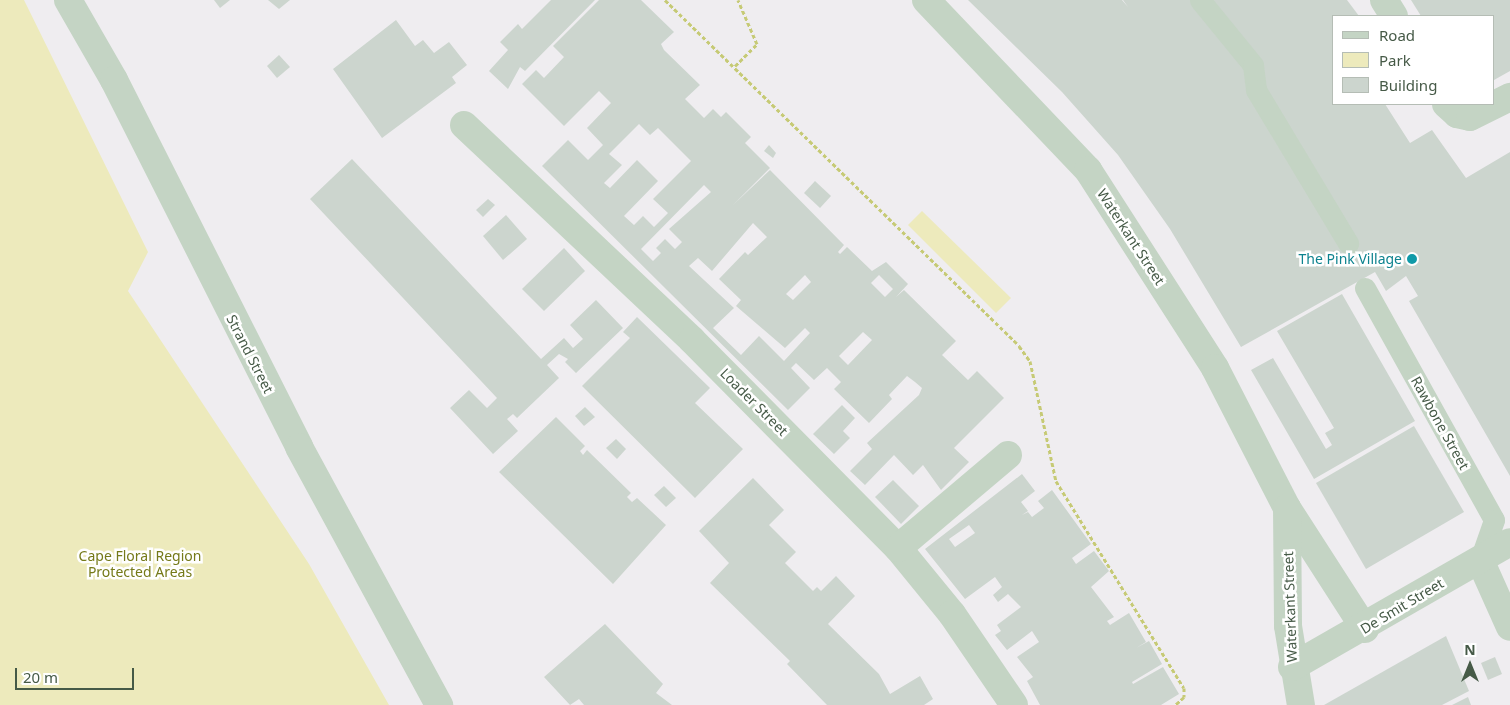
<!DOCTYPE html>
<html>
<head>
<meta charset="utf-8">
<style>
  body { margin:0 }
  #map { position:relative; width:1510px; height:705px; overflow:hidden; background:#efedf0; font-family:"Noto Sans",sans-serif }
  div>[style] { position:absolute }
  .green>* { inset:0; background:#edeabc }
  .building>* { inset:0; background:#ccd5ce }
  .path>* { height:3px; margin-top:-1.5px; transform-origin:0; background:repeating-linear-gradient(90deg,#c6ca75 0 4px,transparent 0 6.5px) }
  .service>* { height:21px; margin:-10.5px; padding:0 10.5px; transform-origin:10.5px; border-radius:10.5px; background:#c4d4c4 }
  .minor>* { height:28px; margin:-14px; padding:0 14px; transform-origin:14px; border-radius:14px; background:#c4d4c4 }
  .tertiary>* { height:28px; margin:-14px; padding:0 14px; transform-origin:14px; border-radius:14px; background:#c4d4c4 }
  .dots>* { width:14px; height:14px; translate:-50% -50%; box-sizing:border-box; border:2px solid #fff; border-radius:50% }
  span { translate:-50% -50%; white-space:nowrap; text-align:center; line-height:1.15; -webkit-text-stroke:5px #fff; paint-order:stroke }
  .street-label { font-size:14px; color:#465a47 }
  .culture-label { font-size:14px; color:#0d838f }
  .right { translate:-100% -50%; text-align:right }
  .park-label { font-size:14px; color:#757a19 }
  .legend { position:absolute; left:1332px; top:15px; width:162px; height:90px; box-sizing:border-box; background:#fff; border:1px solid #b5bdb5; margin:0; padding:6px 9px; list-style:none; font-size:15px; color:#465a47 }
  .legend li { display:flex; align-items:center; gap:10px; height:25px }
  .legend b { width:25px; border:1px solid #b5bdb5 }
  .north { position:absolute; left:1445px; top:640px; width:50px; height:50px; -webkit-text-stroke:4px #fff; paint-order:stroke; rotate:0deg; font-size:14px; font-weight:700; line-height:20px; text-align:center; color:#465a47 }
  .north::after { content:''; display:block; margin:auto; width:18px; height:22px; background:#465a47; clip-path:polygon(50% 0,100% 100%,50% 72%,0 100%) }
  .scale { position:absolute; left:15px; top:668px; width:119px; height:22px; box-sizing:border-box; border:2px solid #465a47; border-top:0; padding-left:6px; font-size:15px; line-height:18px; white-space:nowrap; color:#465a47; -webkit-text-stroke:4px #fff; paint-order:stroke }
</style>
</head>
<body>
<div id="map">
  <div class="green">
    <i style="clip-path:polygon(0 0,24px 0,148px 252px,128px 291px,309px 564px,389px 705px,0 705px)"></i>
    <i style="clip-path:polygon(922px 211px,1011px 298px,996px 313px,908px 225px)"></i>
  </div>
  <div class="building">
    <i style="clip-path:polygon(214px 0,230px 0,220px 8px)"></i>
    <i style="clip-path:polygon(268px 0,290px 0,279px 9px)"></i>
    <i style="clip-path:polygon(551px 0,595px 0,525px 71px,520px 67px,508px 89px,489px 71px,508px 50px,500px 42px,518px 24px,522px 29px)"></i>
    <i style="clip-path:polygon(evenodd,599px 0,641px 0,674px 32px,661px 44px,664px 50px,700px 85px,685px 99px,704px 118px,713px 109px,721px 117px,726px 112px,751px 137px,745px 143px,770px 168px,733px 205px,770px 170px,844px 245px,838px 252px,840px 254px,847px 247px,872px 271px,886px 262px,908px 284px,896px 297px,904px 290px,956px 341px,942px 355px,968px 380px,977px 371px,1004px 398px,954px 448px,969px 462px,941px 490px,923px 465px,913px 475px,894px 455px,865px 485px,850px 471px,872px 449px,867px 443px,919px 395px,922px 388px,915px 382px,907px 376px,889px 395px,892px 399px,869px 423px,834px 389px,841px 382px,827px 368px,814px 380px,796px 363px,791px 368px,810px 388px,788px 410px,542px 166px,568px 140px,588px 160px,603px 145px,587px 128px,611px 103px,599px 91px,564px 126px,522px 84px,536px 70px,544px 78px,564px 57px,553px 46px,599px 0,639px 124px,650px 135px,658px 128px,691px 161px,653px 199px,668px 213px,654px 227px,643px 216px,634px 225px,624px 216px,658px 181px,637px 160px,610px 188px,604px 183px,622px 165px,609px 154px,639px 124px,599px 0,704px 185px,711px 192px,669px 229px,682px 242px,675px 249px,665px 239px,656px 248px,661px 253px,653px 261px,641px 249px,704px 185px,599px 0,753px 223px,767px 237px,748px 255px,745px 252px,719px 279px,741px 300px,736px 306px,785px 348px,805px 328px,810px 333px,784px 361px,759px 336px,741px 355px,713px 328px,734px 308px,689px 266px,698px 258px,712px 271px,753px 223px,599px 0,805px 275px,811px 282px,793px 300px,786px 294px,805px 275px,599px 0,879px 275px,893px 289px,885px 297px,871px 283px,879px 275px,599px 0,863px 332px,872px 340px,848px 365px,839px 356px,863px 332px)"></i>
    <i style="clip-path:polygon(968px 0,1122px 0,1128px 7px,1123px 0,1347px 0,1359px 16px,1334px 16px,1334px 104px,1385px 104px,1410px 143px,1432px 130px,1466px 178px,1510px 152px,1510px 476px,1409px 301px,1418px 296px,1406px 276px,1386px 291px,1375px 272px,1241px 347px,1170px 229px,1118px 155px,1062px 92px)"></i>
    <i style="clip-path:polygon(1411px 0,1510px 0,1510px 71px,1494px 80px,1494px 16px,1421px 16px)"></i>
    <i style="clip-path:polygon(396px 20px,415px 46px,423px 40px,434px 53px,449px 42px,467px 65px,452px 77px,456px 83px,382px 138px,333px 69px)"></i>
    <i style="clip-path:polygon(279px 55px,290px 67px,277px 78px,267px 66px)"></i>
    <i style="clip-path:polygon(769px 145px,776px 153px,773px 158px,764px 151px)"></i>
    <i style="clip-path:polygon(352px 159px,541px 359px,564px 338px,573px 348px,583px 339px,570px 325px,596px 300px,623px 328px,576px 373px,565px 362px,568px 359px,559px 354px,547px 365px,559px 378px,517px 418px,513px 414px,507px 419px,518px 431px,493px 454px,450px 408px,469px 390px,487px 408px,497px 398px,310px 199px)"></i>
    <i style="clip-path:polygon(815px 181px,831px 196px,820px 208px,804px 193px)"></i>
    <i style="clip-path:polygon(488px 199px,495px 205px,483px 217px,476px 210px)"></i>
    <i style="clip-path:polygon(506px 215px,527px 239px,503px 260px,483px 236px)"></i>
    <i style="clip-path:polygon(564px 248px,585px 271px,544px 311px,522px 289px)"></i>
    <i style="clip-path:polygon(1342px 294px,1415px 421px,1314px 479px,1251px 370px,1273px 358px,1326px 449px,1332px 445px,1325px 433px,1334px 428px,1277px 331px)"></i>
    <i style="clip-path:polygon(637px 317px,710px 388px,695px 403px,743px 449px,695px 498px,582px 386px,630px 338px,623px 332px)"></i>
    <i style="clip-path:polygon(842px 405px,855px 418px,843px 431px,850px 438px,834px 454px,813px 434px)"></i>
    <i style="clip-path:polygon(585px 407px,595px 417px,584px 426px,575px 416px)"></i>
    <i style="clip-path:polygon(556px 417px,585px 446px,580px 451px,583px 455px,587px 450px,631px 493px,627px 497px,632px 502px,637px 498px,666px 525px,613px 584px,499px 472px)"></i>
    <i style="clip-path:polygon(1414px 426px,1464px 512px,1366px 569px,1316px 483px)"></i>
    <i style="clip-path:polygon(616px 439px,626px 449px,617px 459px,606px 448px)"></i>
    <i style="clip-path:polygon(evenodd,1022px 474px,1035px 491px,1021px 502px,1028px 511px,1022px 515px,1028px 512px,1032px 517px,1044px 508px,1038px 501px,1052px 490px,1091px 544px,1072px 558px,1076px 564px,1094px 551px,1109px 571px,1091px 587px,1114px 617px,1107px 621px,1110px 625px,1129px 613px,1146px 642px,1136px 648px,1149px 641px,1162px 664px,1132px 682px,1133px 684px,1163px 667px,1179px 694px,1161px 705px,1040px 705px,1027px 681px,1033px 677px,1017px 657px,1039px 642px,1032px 631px,1007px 650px,995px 635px,1001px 631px,997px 625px,1021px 607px,1008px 594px,998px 602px,993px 595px,1002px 587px,995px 577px,965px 599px,925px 549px,1022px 474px,969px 525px,975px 533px,955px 547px,949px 539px,969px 525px)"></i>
    <i style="clip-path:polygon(753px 478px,784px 510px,769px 525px,796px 552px,785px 563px,813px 591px,817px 587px,821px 591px,836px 576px,855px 596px,828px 624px,879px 674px,890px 694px,920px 676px,933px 699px,924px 705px,827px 705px,787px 664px,790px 661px,710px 583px,729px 563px,699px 531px)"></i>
    <i style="clip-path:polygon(893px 480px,919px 506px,901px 524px,875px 497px)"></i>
    <i style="clip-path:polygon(664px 486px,676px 498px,666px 507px,654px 495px)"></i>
    <i style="clip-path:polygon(605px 624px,663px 684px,656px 693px,672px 705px,584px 705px,579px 699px,570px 705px,544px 677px)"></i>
    <i style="clip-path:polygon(1446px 636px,1469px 691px,1442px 705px,1324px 705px)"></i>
    <i style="clip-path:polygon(1495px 657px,1502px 674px,1488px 680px,1481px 663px)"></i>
    <i style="clip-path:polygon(1468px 697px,1471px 705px,1452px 705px)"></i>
  </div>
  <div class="path">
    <i style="left:665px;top:0;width:495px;rotate:44.3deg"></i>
    <i style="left:1019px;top:346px;width:19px;rotate:54deg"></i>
    <i style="left:1030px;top:361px;width:123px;rotate:77.8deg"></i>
    <i style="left:1056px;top:481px;width:243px;rotate:58.3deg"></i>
    <i style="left:1184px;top:688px;width:9px;rotate:90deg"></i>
    <i style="left:1184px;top:697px;width:12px;rotate:138deg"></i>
    <i style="left:735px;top:66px;width:31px;rotate:-45deg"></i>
    <i style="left:757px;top:44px;width:48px;rotate:-113.4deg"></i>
  </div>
  <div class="service">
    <i style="left:1200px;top:0;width:84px;rotate:50.8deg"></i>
    <i style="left:1253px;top:65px;width:25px;rotate:83deg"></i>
    <i style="left:1256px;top:90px;width:179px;rotate:59deg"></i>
    <i style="left:1365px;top:288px;width:265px;rotate:60.9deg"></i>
    <i style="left:1494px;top:520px;width:42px;rotate:109.3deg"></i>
  </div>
  <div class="minor">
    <i style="left:926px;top:0;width:235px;rotate:46.4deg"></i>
    <i style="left:1088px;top:170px;width:235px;rotate:57.3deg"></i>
    <i style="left:1215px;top:368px;width:157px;rotate:62.8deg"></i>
    <i style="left:1287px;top:508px;width:144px;rotate:57.2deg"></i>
    <i style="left:1384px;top:0;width:19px;rotate:58deg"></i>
    <i style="left:1446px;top:104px;width:15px;rotate:42deg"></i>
    <i style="left:1457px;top:114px;width:13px;rotate:13deg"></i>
    <i style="left:1470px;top:117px;width:45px;rotate:-26.6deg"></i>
    <i style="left:464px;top:125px;width:313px;rotate:43.3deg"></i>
    <i style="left:692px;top:340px;width:293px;rotate:45.3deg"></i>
    <i style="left:898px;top:548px;width:85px;rotate:50.7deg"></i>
    <i style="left:952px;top:614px;width:110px;rotate:55.7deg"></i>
    <i style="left:1287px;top:508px;width:118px;rotate:89.5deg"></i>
    <i style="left:1288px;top:626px;width:80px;rotate:80.7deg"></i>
    <i style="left:898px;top:548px;width:144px;rotate:-40.2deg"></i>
    <i style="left:1480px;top:560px;width:73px;rotate:65.9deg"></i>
    <i style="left:1292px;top:667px;width:251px;rotate:-29.8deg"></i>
  </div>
  <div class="tertiary">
    <i style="left:68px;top:0;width:92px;rotate:60.1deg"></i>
    <i style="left:114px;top:80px;width:411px;rotate:63.2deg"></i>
    <i style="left:299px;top:447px;width:294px;rotate:61.5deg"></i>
  </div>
  <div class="dots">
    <i style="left:1412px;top:259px;background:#0f9aa8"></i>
  </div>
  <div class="street-label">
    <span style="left:1131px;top:237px;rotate:57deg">Waterkant Street</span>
    <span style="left:250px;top:354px;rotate:63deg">Strand Street</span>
    <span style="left:754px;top:402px;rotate:45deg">Loader Street</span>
    <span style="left:1440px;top:423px;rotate:61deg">Rawbone Street</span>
    <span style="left:1402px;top:606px;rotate:-31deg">De Smit Street</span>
    <span style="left:1290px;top:607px;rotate:-92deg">Waterkant Street</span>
  </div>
  <div class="culture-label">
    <span class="right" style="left:1402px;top:259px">The Pink Village</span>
  </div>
  <div class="park-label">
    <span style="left:140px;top:564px">Cape Floral Region<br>Protected Areas</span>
  </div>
  <ul class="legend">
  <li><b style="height:6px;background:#c4d4c4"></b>Road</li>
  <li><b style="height:14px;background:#edeabc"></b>Park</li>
  <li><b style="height:14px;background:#ccd5ce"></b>Building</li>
  </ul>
  <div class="north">N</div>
  <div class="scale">20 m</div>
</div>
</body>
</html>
